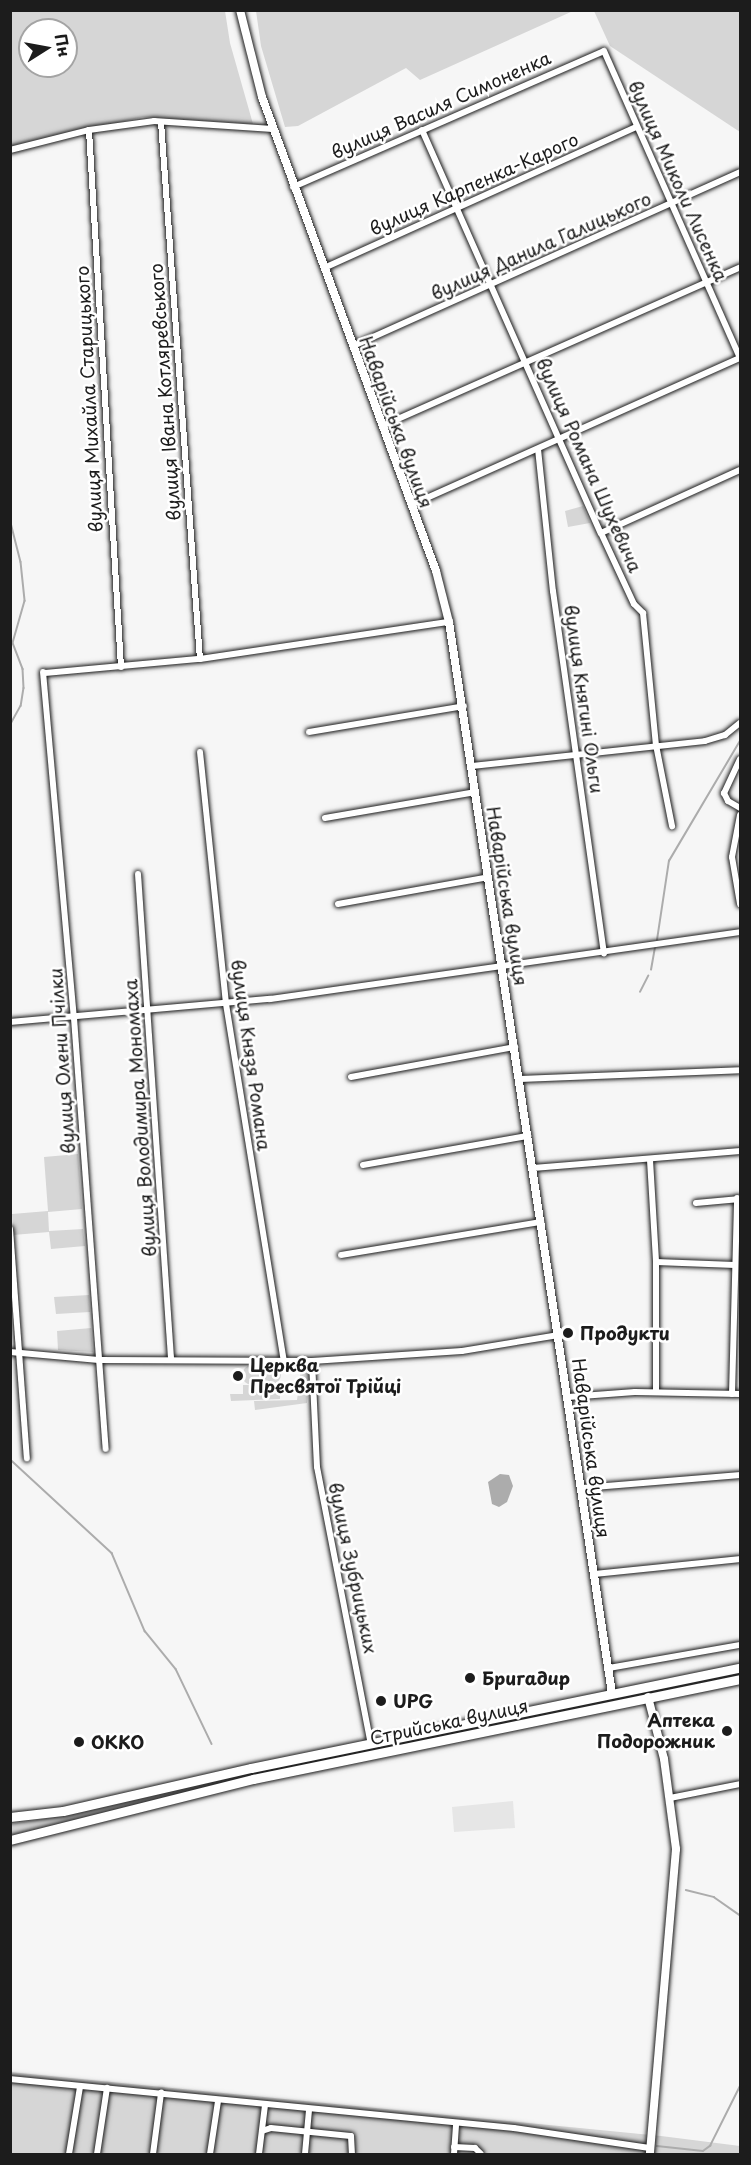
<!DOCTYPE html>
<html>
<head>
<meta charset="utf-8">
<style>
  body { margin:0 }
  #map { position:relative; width:751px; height:2165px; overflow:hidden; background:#f6f6f6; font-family:"Playpen Sans",sans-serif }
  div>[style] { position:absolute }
  .built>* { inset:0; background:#e6e6e6 }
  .green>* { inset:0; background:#d6d6d6 }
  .round { border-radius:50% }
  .water>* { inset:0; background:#acacac }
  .stream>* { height:1.5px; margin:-0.75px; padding:0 0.75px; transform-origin:0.75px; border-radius:0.75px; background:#acacac }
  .roads { filter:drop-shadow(0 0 2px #1c1c1c) drop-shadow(0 0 2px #1c1c1c) }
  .minor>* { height:6px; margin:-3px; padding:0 3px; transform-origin:3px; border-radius:3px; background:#fff }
  .tertiary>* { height:8px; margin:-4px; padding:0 4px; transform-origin:4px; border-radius:4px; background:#fff }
  .trunk>* { height:9px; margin:-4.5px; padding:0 4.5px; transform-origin:4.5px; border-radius:4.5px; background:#fff }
  .dots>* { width:16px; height:16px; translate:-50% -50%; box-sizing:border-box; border:3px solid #fff; border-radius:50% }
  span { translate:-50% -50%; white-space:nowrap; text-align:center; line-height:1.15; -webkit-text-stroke:5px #fff; paint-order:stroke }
  .street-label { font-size:18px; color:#1c1c1c }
  .poi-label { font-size:18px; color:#1c1c1c; font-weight:700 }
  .left { translate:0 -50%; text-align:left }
  .right { translate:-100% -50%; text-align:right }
  .frame { position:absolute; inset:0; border:12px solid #1c1c1c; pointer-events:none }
  .north { position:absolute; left:18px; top:18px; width:60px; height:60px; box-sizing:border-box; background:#fff; border:2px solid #a4a4a4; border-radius:50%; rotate:79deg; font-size:16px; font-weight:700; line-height:24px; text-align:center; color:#1c1c1c }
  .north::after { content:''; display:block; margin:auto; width:21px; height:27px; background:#1c1c1c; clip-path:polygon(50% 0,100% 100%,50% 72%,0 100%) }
</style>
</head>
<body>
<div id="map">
  <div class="built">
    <i style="clip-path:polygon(513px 1801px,515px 1828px,454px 1832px,452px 1807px)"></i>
  </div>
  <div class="green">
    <i style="clip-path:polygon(evenodd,10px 11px,225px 11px,230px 43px,253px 124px,143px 117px,11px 146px,10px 11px,30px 30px,66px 30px,66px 66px,30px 66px,30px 30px)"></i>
    <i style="clip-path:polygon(256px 11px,256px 10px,573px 11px,420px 80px,406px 68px,298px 126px,285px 127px,261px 46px)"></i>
    <i style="clip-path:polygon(594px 11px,740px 11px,740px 132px,610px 46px)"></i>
    <i style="clip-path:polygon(583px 506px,590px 523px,568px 527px,565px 511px)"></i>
    <i style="clip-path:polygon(78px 1154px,82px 1209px,48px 1212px,49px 1231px,83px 1229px,85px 1246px,51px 1249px,49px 1232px,13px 1235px,12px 1214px,48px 1211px,44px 1157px)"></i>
    <i style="clip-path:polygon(89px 1295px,90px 1312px,56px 1314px,54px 1297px)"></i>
    <i style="clip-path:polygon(91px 1328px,93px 1352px,58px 1350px,57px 1331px)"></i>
    <i class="round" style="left:242px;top:1365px;width:20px;height:20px"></i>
    <i class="round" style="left:263px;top:1366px;width:18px;height:18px"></i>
    <i style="clip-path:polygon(301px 1368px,310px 1368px,307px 1403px,255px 1410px,254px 1401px,297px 1400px)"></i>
    <i style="clip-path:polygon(243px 1385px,280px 1385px,280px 1399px,231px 1401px,230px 1394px,243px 1394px)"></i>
    <i style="clip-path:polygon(740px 1671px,740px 1675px,487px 1725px,489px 1723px)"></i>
    <i style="clip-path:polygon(472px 1726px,473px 1730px,11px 1835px,10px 1824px,65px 1816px)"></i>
    <i style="clip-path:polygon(10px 2072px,661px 2136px,740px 2146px,740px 2154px,11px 2154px)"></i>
  </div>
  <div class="water">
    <i style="clip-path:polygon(500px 1474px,509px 1475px,513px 1486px,507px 1502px,499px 1507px,492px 1504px,488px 1482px)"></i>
  </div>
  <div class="stream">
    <i style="left:10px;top:519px;width:44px;rotate:75.7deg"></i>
    <i style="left:21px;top:562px;width:39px;rotate:84deg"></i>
    <i style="left:25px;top:601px;width:44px;rotate:105.9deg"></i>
    <i style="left:13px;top:643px;width:28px;rotate:69deg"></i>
    <i style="left:23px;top:669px;width:19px;rotate:87deg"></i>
    <i style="left:24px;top:688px;width:18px;rotate:99deg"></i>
    <i style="left:21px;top:706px;width:23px;rotate:119deg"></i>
    <i style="left:657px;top:940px;width:80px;rotate:-81.4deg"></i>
    <i style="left:669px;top:861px;width:139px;rotate:-59.4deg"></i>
    <i style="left:651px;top:970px;width:22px;rotate:-80deg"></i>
    <i style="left:640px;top:992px;width:18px;rotate:-63deg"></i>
    <i style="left:10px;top:1459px;width:139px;rotate:42.7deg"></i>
    <i style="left:112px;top:1553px;width:85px;rotate:67.1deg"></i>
    <i style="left:145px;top:1631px;width:49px;rotate:50.8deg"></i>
    <i style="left:176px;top:1669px;width:83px;rotate:64.4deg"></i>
    <i style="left:686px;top:1890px;width:29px;rotate:14deg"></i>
    <i style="left:714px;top:1897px;width:32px;rotate:35deg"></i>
    <i style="left:657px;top:2146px;width:46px;rotate:6.2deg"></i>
    <i style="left:703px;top:2151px;width:9px;rotate:-36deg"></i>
    <i style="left:710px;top:2146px;width:67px;rotate:-63.4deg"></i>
  </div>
  <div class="roads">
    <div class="minor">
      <i style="left:161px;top:122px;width:538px;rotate:85.85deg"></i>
      <i style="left:89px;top:130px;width:538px;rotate:86.59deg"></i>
      <i style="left:422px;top:130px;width:441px;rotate:66.1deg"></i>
      <i style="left:601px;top:533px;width:78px;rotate:65.1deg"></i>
      <i style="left:634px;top:604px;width:13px;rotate:45deg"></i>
      <i style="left:643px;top:613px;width:133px;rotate:84.4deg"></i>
      <i style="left:656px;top:745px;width:83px;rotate:78.8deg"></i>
      <i style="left:10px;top:150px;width:81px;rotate:-14.2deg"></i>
      <i style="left:89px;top:130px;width:66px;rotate:-7.9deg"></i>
      <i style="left:154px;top:121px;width:119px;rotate:3.8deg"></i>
      <i style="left:293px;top:187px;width:339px;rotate:-23.6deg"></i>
      <i style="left:604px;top:51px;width:336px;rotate:66.1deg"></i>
      <i style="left:324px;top:268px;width:343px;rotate:-24.3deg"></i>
      <i style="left:353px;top:346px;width:424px;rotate:-24.2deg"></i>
      <i style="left:382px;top:426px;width:392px;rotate:-23.9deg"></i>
      <i style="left:538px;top:449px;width:143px;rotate:84deg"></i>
      <i style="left:553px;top:591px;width:366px;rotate:82deg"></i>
      <i style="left:411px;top:505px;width:360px;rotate:-24.1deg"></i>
      <i style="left:601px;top:533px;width:153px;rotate:-24.4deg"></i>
      <i style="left:43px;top:672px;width:347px;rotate:84.9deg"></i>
      <i style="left:74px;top:1018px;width:432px;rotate:85.8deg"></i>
      <i style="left:45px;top:673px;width:156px;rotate:-5.2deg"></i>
      <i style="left:200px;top:659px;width:252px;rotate:-8.5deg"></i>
      <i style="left:309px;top:732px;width:157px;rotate:-9.5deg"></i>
      <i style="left:200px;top:752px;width:253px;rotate:84.1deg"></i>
      <i style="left:226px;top:1004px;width:363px;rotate:80.8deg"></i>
      <i style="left:740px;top:759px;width:38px;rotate:115deg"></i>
      <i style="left:724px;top:793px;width:9px;rotate:63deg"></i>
      <i style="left:728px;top:801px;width:14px;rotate:30deg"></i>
      <i style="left:472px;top:766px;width:234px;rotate:-6.1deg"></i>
      <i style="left:705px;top:741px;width:21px;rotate:-17deg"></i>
      <i style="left:725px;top:735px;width:19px;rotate:-39deg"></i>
      <i style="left:740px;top:815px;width:43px;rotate:100.8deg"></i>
      <i style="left:732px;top:857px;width:48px;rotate:80.3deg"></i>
      <i style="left:325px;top:818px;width:153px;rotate:-9.8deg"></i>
      <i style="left:138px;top:874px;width:487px;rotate:86.1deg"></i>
      <i style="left:338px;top:904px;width:153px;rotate:-10.1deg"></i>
      <i style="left:10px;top:1022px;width:261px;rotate:-5.1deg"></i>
      <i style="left:270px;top:999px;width:475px;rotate:-8.1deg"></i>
      <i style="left:351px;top:1077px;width:167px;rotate:-10.4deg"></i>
      <i style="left:520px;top:1079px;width:220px;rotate:-2.3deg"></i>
      <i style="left:650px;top:1160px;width:102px;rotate:86.6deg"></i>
      <i style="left:656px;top:1262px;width:130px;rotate:90deg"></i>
      <i style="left:363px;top:1165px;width:168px;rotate:-10deg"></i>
      <i style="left:533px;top:1168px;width:208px;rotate:-4.7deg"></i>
      <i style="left:696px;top:1203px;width:44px;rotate:-5.2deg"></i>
      <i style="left:10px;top:1229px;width:230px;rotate:85.8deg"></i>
      <i style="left:341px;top:1255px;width:203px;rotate:-9.4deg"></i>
      <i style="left:656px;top:1262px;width:79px;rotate:2.2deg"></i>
      <i style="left:10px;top:1352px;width:89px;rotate:5.1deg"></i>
      <i style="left:99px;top:1360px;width:213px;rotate:0.3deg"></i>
      <i style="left:312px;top:1361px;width:150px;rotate:-3.8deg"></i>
      <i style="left:462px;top:1351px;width:98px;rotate:-9.4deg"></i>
      <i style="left:312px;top:1361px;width:106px;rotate:87.3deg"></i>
      <i style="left:317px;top:1467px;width:282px;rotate:79deg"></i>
      <i style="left:732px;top:1394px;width:196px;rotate:-88.5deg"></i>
      <i style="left:568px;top:1397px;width:67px;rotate:-4.3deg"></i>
      <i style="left:635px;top:1392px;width:105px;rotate:1.1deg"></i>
      <i style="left:582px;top:1488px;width:159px;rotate:-4.7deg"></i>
      <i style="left:595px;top:1574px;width:146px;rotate:-5.9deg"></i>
      <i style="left:609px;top:1668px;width:133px;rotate:-10deg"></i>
      <i style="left:670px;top:1798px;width:71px;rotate:-11.3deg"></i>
      <i style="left:10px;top:2079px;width:506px;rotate:5.55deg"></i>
      <i style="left:514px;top:2128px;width:137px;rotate:8.4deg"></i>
      <i style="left:262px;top:2131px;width:9px;rotate:-18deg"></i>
      <i style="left:271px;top:2128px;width:80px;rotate:5.7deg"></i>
      <i style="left:351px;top:2136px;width:18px;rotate:87deg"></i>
      <i style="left:454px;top:2147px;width:21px;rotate:3deg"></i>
      <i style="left:475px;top:2148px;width:8px;rotate:45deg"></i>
      <i style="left:69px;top:2154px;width:68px;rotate:-80.7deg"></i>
      <i style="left:97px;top:2154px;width:67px;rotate:-81.4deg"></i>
      <i style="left:153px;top:2154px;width:62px;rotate:-82.5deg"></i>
      <i style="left:210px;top:2154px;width:54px;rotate:-81.4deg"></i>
      <i style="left:259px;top:2154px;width:49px;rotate:-83deg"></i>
      <i style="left:305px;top:2154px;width:44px;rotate:-84.8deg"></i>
      <i style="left:454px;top:2154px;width:31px;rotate:-86deg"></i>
    </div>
    <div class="tertiary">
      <i style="left:240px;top:10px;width:90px;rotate:75.8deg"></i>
      <i style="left:262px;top:97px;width:505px;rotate:69.84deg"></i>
      <i style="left:436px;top:571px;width:53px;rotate:75.7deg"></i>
      <i style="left:449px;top:622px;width:1084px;rotate:81.35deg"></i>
      <i style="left:648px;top:1697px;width:64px;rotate:75.5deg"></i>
      <i style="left:664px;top:1759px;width:91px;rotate:82.4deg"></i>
      <i style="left:676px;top:1849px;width:306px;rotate:94.9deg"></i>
    </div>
    <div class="trunk">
      <i style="left:10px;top:1817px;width:53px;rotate:-6.5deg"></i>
      <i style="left:63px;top:1811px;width:193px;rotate:-12.9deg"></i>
      <i style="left:251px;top:1768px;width:499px;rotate:-11.6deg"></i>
      <i style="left:10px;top:1840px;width:251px;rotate:-14.1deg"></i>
      <i style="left:253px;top:1779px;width:497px;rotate:-11.6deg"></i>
    </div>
  </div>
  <div class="dots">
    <i style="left:568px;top:1333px;background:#1c1c1c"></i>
    <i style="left:238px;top:1376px;background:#1c1c1c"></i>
    <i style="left:470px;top:1678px;background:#1c1c1c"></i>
    <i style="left:381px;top:1701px;background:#1c1c1c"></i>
    <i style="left:727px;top:1731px;background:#1c1c1c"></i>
    <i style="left:79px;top:1742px;background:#1c1c1c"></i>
  </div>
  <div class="street-label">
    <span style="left:441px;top:105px;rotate:-24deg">вулиця Василя Симоненка</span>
    <span style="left:678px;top:181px;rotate:66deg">вулиця Миколи Лисенка</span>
    <span style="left:474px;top:184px;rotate:-24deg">вулиця Карпенка-Карого</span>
    <span style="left:541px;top:246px;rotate:-24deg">вулиця Данила Галицького</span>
    <span style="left:165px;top:392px;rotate:-94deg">вулиця Івана Котляревського</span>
    <span style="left:89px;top:399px;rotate:-93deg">вулиця Михайла Старицького</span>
    <span style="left:396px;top:422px;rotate:70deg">Наварійська вулиця</span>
    <span style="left:589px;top:465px;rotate:66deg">вулиця Романа Шухевича</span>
    <span style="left:584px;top:699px;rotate:82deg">вулиця Княгині Ольги</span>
    <span style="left:507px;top:896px;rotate:81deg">Наварійська вулиця</span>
    <span style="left:251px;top:1055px;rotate:82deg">вулиця Князя Романа</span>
    <span style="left:62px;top:1061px;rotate:-94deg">вулиця Олени Пчілки</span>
    <span style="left:140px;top:1118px;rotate:-94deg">вулиця Володимира Мономаха</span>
    <span style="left:591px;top:1448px;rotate:82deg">Наварійська вулиця</span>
    <span style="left:353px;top:1568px;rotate:78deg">вулиця Зубрицьких</span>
    <span style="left:449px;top:1722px;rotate:-12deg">Стрийська вулиця</span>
  </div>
  <div class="poi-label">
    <span class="left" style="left:580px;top:1333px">Продукти</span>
    <span class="left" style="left:250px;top:1376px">Церква<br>Пресвятої Трійці</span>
    <span class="left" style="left:482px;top:1678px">Бригадир</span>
    <span class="left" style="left:393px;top:1701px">UPG</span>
    <span class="right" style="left:715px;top:1731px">Аптека<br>Подорожник</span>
    <span class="left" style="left:91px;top:1742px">ОККО</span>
  </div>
  <div class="frame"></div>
  <div class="north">Пн</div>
</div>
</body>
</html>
